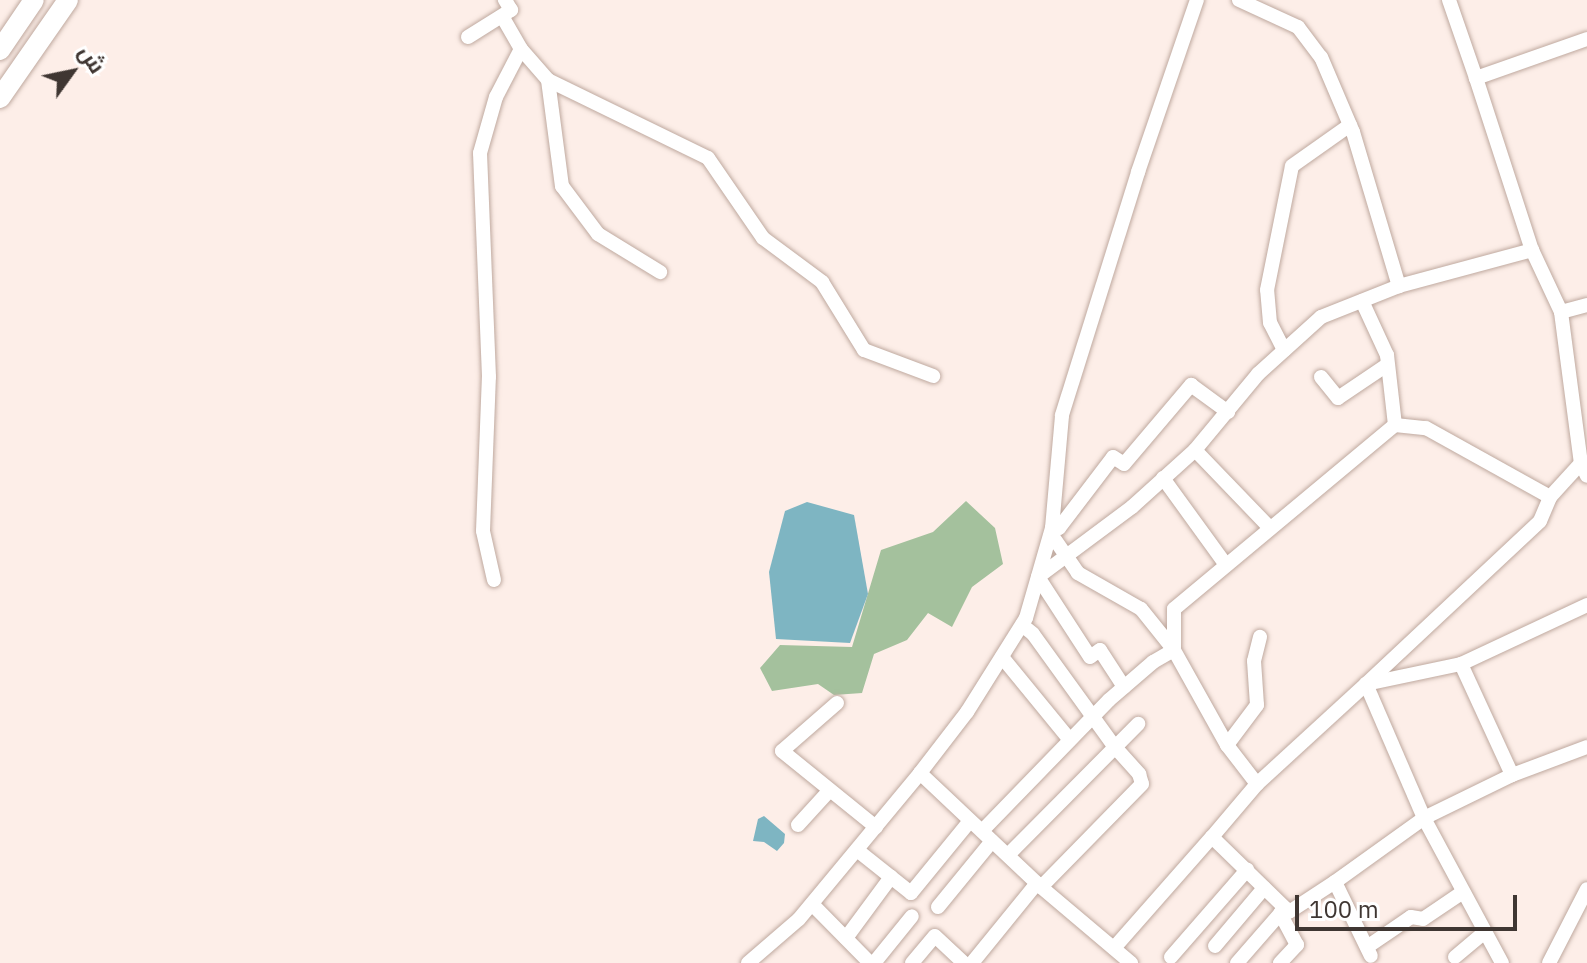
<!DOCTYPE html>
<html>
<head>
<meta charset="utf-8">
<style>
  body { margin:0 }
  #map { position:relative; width:1587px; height:963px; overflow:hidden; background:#fdeee8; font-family:"IBM Plex Sans",Cairo,sans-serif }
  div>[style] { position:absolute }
  .forest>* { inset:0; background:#a4c19d }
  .water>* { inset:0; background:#7eb5c2 }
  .roads { filter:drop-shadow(0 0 2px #bfa99f) drop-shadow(0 0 2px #bfa99f) }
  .minor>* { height:14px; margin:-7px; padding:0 7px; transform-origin:7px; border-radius:7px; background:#fff }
  .highway>* { height:20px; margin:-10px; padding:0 10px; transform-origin:10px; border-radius:10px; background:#fff }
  span { translate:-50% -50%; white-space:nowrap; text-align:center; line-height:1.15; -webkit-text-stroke:8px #fff; paint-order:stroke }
  .north { position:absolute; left:32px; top:32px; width:80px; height:80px; -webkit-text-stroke:6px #fff; paint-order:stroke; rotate:57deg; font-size:22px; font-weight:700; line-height:32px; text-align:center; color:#3f3632 }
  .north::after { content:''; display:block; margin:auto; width:28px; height:36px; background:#3f3632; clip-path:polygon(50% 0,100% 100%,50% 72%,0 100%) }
  .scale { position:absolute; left:1295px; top:895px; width:222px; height:36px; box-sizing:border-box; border:4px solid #3f3632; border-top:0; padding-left:10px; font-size:24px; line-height:28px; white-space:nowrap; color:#3f3632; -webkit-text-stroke:6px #fff; paint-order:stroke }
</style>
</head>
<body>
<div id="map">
  <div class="forest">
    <i style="clip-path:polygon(966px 501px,995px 528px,1003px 564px,972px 587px,952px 627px,928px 613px,907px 640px,874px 654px,862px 693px,834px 695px,818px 684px,772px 691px,760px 668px,780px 645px,852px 647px,881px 550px,933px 532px)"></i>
  </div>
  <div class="water">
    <i style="clip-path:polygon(807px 502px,854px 515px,868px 594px,850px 643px,776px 639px,769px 572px,785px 511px)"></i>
    <i style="clip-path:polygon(764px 816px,785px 834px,784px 843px,777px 851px,764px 842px,753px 841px,758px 819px)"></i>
  </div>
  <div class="roads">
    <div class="minor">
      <i style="left:1239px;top:0;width:65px;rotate:24.6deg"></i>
      <i style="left:1298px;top:27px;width:38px;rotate:53deg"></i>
      <i style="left:1321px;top:57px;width:82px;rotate:66.9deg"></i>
      <i style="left:1353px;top:132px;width:161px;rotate:73.4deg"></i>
      <i style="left:1449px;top:0;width:83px;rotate:70.9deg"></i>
      <i style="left:468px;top:37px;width:51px;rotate:-32.1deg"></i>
      <i style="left:511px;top:10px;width:12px;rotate:-121deg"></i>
      <i style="left:1587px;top:39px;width:118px;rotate:160.6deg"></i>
      <i style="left:1476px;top:78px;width:181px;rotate:72deg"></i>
      <i style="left:1532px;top:250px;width:68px;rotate:64.9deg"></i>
      <i style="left:1561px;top:312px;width:27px;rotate:-15deg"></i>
      <i style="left:521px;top:49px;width:41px;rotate:48.9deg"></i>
      <i style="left:548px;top:80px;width:107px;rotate:82.5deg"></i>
      <i style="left:562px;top:186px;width:60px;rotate:53.1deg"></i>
      <i style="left:598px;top:234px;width:73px;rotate:31.5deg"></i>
      <i style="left:548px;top:80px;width:178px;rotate:26deg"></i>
      <i style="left:708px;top:158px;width:97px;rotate:55.5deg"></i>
      <i style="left:763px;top:238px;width:74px;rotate:36.7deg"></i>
      <i style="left:822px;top:282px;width:80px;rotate:58.3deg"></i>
      <i style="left:864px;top:350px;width:74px;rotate:20.6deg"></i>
      <i style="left:1362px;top:301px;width:60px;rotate:65.2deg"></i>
      <i style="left:1387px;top:355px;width:70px;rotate:83.5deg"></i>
      <i style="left:1561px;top:312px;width:152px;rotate:82.5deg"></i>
      <i style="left:1581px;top:463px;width:14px;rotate:65deg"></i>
      <i style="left:1284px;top:350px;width:30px;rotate:-117deg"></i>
      <i style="left:1270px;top:323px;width:33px;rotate:-95deg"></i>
      <i style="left:1267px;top:290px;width:126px;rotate:-78.6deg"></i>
      <i style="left:1292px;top:166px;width:71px;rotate:-35.3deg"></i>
      <i style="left:1321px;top:377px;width:27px;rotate:51deg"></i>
      <i style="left:1338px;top:398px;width:59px;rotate:-34deg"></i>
      <i style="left:1195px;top:450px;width:108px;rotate:46.1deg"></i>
      <i style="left:1163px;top:478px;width:107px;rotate:54.1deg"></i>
      <i style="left:1052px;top:528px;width:7px"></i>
      <i style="left:1059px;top:528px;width:89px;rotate:-52.7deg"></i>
      <i style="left:1113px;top:457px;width:13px;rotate:32deg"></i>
      <i style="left:1124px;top:464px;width:104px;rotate:-49.7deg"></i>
      <i style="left:1191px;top:385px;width:46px;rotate:36.1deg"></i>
      <i style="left:494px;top:580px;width:50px;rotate:-102.7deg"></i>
      <i style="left:483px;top:531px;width:154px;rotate:-87.8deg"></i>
      <i style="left:489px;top:377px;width:224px;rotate:-92.3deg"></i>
      <i style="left:480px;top:153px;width:58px;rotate:-74.1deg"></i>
      <i style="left:496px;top:97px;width:54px;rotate:-62.5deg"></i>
      <i style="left:521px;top:49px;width:36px;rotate:-120deg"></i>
      <i style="left:1022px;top:625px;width:14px;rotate:39deg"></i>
      <i style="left:1033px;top:634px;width:138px;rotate:54.1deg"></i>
      <i style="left:1114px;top:746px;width:38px;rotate:48deg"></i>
      <i style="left:1139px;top:774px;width:10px;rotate:73deg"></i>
      <i style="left:1142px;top:784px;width:144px;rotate:134.4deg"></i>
      <i style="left:1002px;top:657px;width:107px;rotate:50.7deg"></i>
      <i style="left:1461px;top:664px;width:122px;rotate:65.3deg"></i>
      <i style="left:1124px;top:687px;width:44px;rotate:-123deg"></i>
      <i style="left:1100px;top:650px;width:12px;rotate:145deg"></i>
      <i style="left:1090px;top:657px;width:95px;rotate:-123deg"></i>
      <i style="left:1038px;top:577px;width:117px;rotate:-36.7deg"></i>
      <i style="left:1132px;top:507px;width:85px;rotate:-42.1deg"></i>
      <i style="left:1195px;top:450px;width:99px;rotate:-50.3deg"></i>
      <i style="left:1258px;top:374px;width:85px;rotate:-42.1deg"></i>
      <i style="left:1321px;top:317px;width:84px;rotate:-21.7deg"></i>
      <i style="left:1399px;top:286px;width:138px;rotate:-15.1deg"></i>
      <i style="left:837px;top:703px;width:73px;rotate:138.9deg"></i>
      <i style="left:782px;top:751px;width:121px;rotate:39deg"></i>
      <i style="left:1227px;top:745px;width:50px;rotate:-53.1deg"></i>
      <i style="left:1257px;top:705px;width:44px;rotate:-93.9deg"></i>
      <i style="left:1254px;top:661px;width:25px;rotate:-76deg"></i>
      <i style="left:920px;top:773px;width:166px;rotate:43.3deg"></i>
      <i style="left:1041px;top:887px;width:118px;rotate:40.2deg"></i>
      <i style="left:1257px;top:784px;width:49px;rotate:-127.6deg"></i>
      <i style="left:1227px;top:745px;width:109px;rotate:-119.2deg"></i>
      <i style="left:1174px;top:650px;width:41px;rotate:-90deg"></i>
      <i style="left:1174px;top:609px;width:288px;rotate:-39.8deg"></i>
      <i style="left:1395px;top:425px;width:31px;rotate:6deg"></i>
      <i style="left:1426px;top:428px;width:142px;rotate:29.1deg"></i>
      <i style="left:798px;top:825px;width:47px;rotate:-47.6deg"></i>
      <i style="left:982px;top:831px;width:182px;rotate:-45.9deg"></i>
      <i style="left:1109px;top:700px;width:58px;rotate:-40.8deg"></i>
      <i style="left:1153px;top:662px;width:24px;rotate:-30deg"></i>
      <i style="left:1174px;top:650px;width:53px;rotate:-128.8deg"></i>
      <i style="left:1141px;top:609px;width:73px;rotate:-150.3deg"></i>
      <i style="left:1078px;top:573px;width:47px;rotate:-124.7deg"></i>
      <i style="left:1212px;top:837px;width:70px;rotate:-49.7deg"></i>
      <i style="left:1257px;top:784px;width:148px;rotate:-42.5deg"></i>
      <i style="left:1366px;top:684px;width:97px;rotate:-11.9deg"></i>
      <i style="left:1461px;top:664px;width:139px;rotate:-25.1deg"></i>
      <i style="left:857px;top:850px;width:69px;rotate:38.5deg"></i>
      <i style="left:911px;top:893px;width:93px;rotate:-50.7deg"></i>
      <i style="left:1008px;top:855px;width:185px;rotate:-45.2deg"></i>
      <i style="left:1335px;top:882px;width:110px;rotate:-35.7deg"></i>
      <i style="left:1424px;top:818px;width:98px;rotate:-26deg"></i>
      <i style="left:1512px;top:775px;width:80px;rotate:-20.5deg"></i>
      <i style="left:812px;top:904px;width:83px;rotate:45.5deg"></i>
      <i style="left:938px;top:907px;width:85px;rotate:-50.7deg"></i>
      <i style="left:846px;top:938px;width:76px;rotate:-53.6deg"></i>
      <i style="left:1215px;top:946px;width:76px;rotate:-49.8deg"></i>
      <i style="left:1367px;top:947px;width:53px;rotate:-34.3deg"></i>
      <i style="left:1411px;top:917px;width:12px;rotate:9deg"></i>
      <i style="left:1423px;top:919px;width:48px;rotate:-34deg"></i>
      <i style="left:1114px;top:948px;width:148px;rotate:-48.6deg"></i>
      <i style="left:1212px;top:837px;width:107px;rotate:44.2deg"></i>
      <i style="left:1289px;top:912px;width:55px;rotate:-33.1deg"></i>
      <i style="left:1335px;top:882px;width:82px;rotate:64.1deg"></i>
      <i style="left:1171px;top:957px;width:116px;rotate:-48.9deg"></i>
      <i style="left:1455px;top:957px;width:39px;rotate:-40deg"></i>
      <i style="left:748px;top:963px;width:67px;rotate:-40.8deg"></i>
      <i style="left:799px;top:919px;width:190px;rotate:-50.3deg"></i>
      <i style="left:920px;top:773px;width:77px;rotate:-52.4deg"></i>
      <i style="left:967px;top:712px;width:111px;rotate:-57.9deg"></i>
      <i style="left:1026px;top:618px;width:94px;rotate:-73.9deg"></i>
      <i style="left:1052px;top:528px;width:113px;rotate:-84.9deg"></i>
      <i style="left:1062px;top:415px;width:255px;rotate:-72.6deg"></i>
      <i style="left:1138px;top:172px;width:182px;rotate:-71.1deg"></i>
      <i style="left:874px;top:963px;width:60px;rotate:-51deg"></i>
      <i style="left:912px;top:963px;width:35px;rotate:-50deg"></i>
      <i style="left:935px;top:936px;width:40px;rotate:43deg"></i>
      <i style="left:972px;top:963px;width:103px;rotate:-50.9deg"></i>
      <i style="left:1237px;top:963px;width:73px;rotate:-48.9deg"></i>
      <i style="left:1280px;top:963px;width:25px;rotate:-47deg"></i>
      <i style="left:1297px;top:945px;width:36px;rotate:-118deg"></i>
      <i style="left:1502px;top:963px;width:165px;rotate:-118.3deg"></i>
      <i style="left:1424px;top:818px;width:146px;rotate:-113.4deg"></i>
      <i style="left:1366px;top:684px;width:238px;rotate:-43.1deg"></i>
      <i style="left:1540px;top:521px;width:26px;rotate:-67deg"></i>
      <i style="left:1550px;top:497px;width:46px;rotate:-47.6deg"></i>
      <i style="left:1549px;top:963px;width:83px;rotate:-62.8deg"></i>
    </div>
    <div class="highway">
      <i style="left:0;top:50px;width:60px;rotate:-55.8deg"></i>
      <i style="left:0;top:98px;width:119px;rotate:-55.2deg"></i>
    </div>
  </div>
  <div class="north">ش</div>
  <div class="scale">100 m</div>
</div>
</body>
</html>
